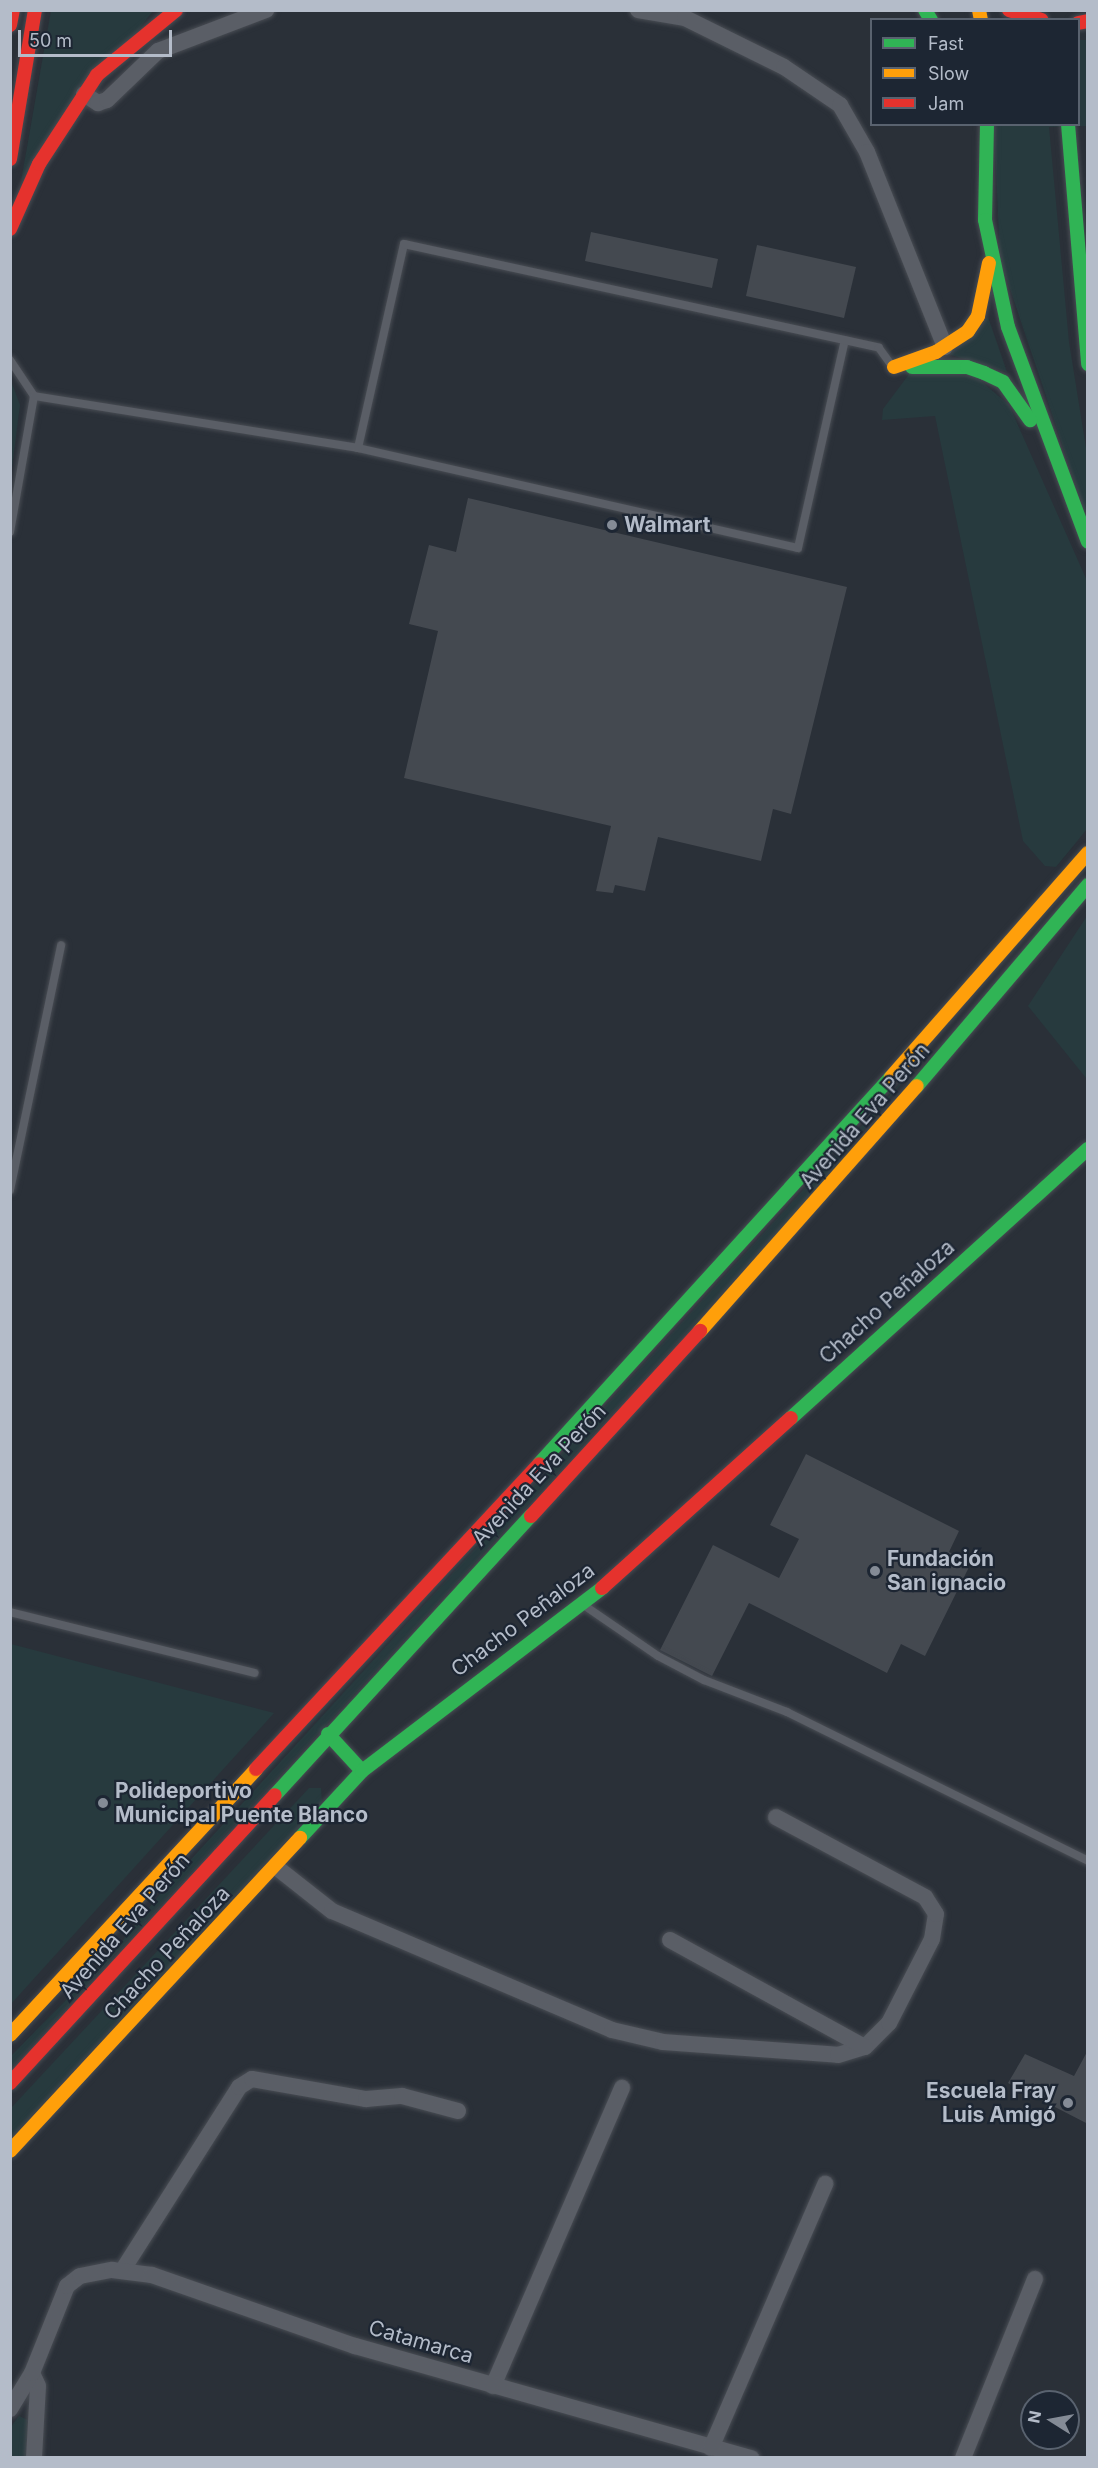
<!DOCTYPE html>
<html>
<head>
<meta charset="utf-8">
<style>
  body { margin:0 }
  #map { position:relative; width:1098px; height:2468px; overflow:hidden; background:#2a3038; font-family:Inter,sans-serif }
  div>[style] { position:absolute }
  .green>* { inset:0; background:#273a3e }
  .building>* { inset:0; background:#444950 }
  .roads { filter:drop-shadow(0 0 2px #484c53) drop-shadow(0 0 2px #484c53) }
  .lane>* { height:8px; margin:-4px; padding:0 4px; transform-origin:4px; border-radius:4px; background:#5a5e66 }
  .street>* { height:16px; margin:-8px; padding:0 8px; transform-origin:8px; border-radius:8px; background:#5a5e66 }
  .fast>* { height:14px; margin:-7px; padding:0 7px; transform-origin:7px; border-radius:7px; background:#30b455 }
  .slow>* { height:14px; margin:-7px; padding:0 7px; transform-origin:7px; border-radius:7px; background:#ff9f0a }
  .jam>* { height:14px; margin:-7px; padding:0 7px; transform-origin:7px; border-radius:7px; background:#e5322d }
  .dots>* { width:16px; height:16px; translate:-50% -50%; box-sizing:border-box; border:3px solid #1d2633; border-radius:50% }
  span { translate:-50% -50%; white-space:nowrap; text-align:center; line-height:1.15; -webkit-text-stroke:4.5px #1d2633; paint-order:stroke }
  .poi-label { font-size:21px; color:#b4bcc9; font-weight:700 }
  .left { translate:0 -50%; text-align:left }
  .right { translate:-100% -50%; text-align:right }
  .street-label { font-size:21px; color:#b4bcc9 }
  .frame { position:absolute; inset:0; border:12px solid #b4bcc9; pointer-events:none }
  .legend { position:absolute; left:870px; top:18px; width:210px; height:108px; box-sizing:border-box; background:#1d2633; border:2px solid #59626f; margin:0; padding:8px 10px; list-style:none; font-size:18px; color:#b4bcc9 }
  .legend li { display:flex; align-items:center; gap:12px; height:30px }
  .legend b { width:30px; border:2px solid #59626f }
  .north { position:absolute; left:1020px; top:2390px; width:60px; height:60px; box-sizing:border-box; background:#1d2633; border:2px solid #59626f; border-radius:50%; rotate:281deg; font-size:16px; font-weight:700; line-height:24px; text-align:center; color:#b4bcc9 }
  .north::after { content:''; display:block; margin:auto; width:21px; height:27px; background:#848b96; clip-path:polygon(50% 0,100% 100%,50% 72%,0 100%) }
  .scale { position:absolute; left:18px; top:30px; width:154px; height:27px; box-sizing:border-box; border:3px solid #b4bcc9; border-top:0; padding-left:8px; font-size:18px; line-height:21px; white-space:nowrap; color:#b4bcc9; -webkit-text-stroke:4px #1d2633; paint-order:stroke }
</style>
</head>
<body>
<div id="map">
  <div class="green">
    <i style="clip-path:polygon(51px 11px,153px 11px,21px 181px)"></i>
    <i style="clip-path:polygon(1079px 40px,1087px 40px,1087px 126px,1049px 127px,1069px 342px,1087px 454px,1087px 518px,1000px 259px,994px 125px,1078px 124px)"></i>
    <i style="clip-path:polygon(988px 317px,1007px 372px,948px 354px)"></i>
    <i style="clip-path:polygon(910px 373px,975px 376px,1009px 405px,1088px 583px,1087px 829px,1056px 867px,1045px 866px,1023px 841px,935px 416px,882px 420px,883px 409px)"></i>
    <i style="clip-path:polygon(11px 381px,20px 405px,11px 475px)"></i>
    <i style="clip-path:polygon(1087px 916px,1088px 1078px,1086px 1078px,1028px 1006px)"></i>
    <i style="clip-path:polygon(909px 1074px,804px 1204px,11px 2068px,11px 2056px,116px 1949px,164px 1889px)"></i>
    <i style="clip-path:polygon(11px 1644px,274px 1713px,11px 2004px,10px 2004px)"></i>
    <i style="clip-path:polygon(309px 1788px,321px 1788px,322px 1802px,11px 2138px,11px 2108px)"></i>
    <i style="clip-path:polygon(19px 2416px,28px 2420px,26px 2457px,11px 2457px,10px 2428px)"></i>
  </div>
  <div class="building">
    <i style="clip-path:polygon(591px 232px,718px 259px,712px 288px,585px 261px)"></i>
    <i style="clip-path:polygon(757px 245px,856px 267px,844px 318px,746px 296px)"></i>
    <i style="clip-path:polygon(468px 498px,847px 587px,791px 814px,773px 809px,761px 861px,658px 837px,645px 891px,615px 885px,613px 893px,596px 891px,611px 826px,404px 778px,438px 631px,409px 624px,429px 545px,456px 552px)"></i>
    <i style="clip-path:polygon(806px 1454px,959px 1531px,949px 1552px,971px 1563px,925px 1656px,901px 1644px,887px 1673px,749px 1603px,712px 1676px,660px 1650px,713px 1545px,779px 1578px,799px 1539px,770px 1525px)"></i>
    <i style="clip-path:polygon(1088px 2050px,1088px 2124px,1008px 2083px,1025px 2054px,1074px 2076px)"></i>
  </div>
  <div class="roads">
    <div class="lane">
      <i style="left:10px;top:360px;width:43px;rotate:56.3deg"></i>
      <i style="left:34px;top:396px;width:138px;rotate:100deg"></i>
      <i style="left:34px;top:396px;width:328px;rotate:9.1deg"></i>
      <i style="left:358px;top:448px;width:451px;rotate:12.8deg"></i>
      <i style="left:798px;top:548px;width:213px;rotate:-77.3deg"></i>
      <i style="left:358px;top:448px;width:209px;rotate:-77.3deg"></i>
      <i style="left:404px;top:244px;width:486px;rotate:12.3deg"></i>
      <i style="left:879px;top:348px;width:19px;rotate:54deg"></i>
      <i style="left:10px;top:1190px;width:250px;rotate:-78.2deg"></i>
      <i style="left:585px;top:1606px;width:88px;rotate:34.4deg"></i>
      <i style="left:658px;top:1656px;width:52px;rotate:27.6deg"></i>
      <i style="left:704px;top:1680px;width:89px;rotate:21.1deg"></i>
      <i style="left:787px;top:1712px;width:336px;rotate:26.3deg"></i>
      <i style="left:10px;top:1612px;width:252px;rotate:14deg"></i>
    </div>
    <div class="street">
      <i style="left:638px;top:10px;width:48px;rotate:9.7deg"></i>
      <i style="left:685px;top:18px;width:110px;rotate:26.3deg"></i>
      <i style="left:784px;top:67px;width:68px;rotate:34.2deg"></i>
      <i style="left:840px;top:105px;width:54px;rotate:60.1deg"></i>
      <i style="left:867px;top:152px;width:210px;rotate:68.2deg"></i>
      <i style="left:84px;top:94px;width:17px;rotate:33deg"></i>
      <i style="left:98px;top:103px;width:9px;rotate:-18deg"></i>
      <i style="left:107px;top:100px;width:71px;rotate:-43.9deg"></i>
      <i style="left:158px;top:51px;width:116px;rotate:-20.8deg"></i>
      <i style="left:276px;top:1867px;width:71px;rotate:38.2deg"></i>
      <i style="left:332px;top:1911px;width:304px;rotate:23deg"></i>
      <i style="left:612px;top:2030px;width:52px;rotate:13.2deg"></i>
      <i style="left:663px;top:2042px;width:175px;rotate:4.2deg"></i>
      <i style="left:838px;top:2055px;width:28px;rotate:-17deg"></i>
      <i style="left:865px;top:2047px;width:34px;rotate:-45deg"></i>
      <i style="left:889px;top:2023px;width:94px;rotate:-62.9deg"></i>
      <i style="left:932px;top:1939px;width:25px;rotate:-81deg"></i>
      <i style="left:936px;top:1914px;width:20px;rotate:-123deg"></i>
      <i style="left:925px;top:1897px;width:169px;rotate:-151.8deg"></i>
      <i style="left:670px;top:1940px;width:222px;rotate:28.8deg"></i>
      <i style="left:122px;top:2271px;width:218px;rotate:-57.5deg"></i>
      <i style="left:239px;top:2087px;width:15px;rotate:-32deg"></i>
      <i style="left:252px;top:2079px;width:116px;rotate:10deg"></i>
      <i style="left:366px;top:2099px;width:36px;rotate:-5deg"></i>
      <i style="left:402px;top:2096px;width:58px;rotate:15deg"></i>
      <i style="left:32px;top:2373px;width:14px;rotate:65deg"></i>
      <i style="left:38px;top:2386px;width:72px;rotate:93.2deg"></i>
      <i style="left:493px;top:2386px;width:325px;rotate:-66.6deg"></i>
      <i style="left:10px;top:2409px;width:42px;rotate:-58.6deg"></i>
      <i style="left:32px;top:2373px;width:94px;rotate:-68.1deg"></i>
      <i style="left:67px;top:2286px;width:16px;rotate:-38deg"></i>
      <i style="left:80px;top:2276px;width:33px;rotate:-11deg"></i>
      <i style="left:112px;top:2270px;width:40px;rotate:7.1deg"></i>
      <i style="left:152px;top:2275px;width:215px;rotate:19.3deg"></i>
      <i style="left:355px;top:2346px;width:412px;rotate:15.8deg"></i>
      <i style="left:711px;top:2448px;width:288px;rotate:-66.6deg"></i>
      <i style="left:963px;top:2458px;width:193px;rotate:-68.1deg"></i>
    </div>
    <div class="fast">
      <i style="left:925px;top:10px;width:12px;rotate:59deg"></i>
      <i style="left:987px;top:124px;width:96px;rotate:91.2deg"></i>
      <i style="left:985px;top:220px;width:109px;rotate:77.9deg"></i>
      <i style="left:1008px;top:327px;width:229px;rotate:69.6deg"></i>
      <i style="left:1068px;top:124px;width:241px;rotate:85.2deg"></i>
      <i style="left:912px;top:367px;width:55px"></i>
      <i style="left:967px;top:367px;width:18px;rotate:19deg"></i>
      <i style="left:984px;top:373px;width:21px;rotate:25deg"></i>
      <i style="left:1003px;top:382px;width:47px;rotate:54.6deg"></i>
      <i style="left:917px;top:1086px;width:264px;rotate:-49.6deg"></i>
      <i style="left:791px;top:1418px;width:401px;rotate:-42.2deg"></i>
      <i style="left:539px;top:1464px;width:523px;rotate:-47.71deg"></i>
      <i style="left:328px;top:1734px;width:50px;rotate:47.4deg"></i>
      <i style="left:275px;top:1795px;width:379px;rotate:-47.5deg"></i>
      <i style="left:300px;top:1838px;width:91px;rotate:-47.2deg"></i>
      <i style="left:362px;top:1771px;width:302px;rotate:-37.3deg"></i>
    </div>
    <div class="slow">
      <i style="left:979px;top:10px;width:10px;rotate:79deg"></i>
      <i style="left:894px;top:367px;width:45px;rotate:-19.7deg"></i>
      <i style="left:936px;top:352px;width:38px;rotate:-33deg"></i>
      <i style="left:968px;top:331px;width:18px;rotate:-56deg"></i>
      <i style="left:978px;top:316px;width:54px;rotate:-78.3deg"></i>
      <i style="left:891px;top:1077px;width:298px;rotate:-48.7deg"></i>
      <i style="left:700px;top:1331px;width:327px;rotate:-48.5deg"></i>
      <i style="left:10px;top:2035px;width:362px;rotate:-47.2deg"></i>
      <i style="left:10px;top:2151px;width:427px;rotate:-47.2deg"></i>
    </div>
    <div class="jam">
      <i style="left:1009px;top:10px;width:34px;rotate:17deg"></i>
      <i style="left:1078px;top:23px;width:10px;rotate:-11deg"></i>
      <i style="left:10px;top:25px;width:15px;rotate:-79deg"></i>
      <i style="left:10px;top:159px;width:151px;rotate:-80.5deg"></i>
      <i style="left:10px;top:229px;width:71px;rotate:-66deg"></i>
      <i style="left:39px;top:164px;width:106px;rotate:-56.9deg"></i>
      <i style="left:97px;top:75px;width:102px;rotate:-39.4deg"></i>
      <i style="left:531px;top:1516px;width:251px;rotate:-47.6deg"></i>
      <i style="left:602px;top:1588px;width:254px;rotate:-42deg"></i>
      <i style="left:256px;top:1769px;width:416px;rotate:-47.1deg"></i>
      <i style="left:10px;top:2083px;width:391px;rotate:-47.4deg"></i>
    </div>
  </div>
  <div class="dots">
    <i style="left:612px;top:525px;background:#848b96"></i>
    <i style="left:875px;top:1571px;background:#848b96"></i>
    <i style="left:103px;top:1803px;background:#848b96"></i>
    <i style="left:1068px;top:2103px;background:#848b96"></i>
  </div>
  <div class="poi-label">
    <span class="left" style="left:624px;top:525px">Walmart</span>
    <span class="left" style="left:887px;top:1571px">Fundación<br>San ignacio</span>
    <span class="left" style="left:115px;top:1803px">Polideportivo<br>Municipal Puente Blanco</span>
    <span class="right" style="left:1056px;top:2103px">Escuela Fray<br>Luis Amigó</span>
  </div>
  <div class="street-label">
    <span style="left:865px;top:1116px;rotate:-49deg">Avenida Eva Perón</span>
    <span style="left:887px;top:1302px;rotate:-42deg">Chacho Peñaloza</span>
    <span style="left:539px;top:1475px;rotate:-47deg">Avenida Eva Perón</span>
    <span style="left:523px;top:1620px;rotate:-37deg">Chacho Peñaloza</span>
    <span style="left:125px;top:1926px;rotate:-49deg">Avenida Eva Perón</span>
    <span style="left:167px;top:1953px;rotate:-47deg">Chacho Peñaloza</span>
    <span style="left:421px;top:2342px;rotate:16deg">Catamarca</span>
  </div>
  <div class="frame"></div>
  <ul class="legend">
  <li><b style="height:8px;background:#30b455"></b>Fast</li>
  <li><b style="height:8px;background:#ff9f0a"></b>Slow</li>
  <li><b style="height:8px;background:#e5322d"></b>Jam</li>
  </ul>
  <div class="north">N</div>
  <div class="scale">50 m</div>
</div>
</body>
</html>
